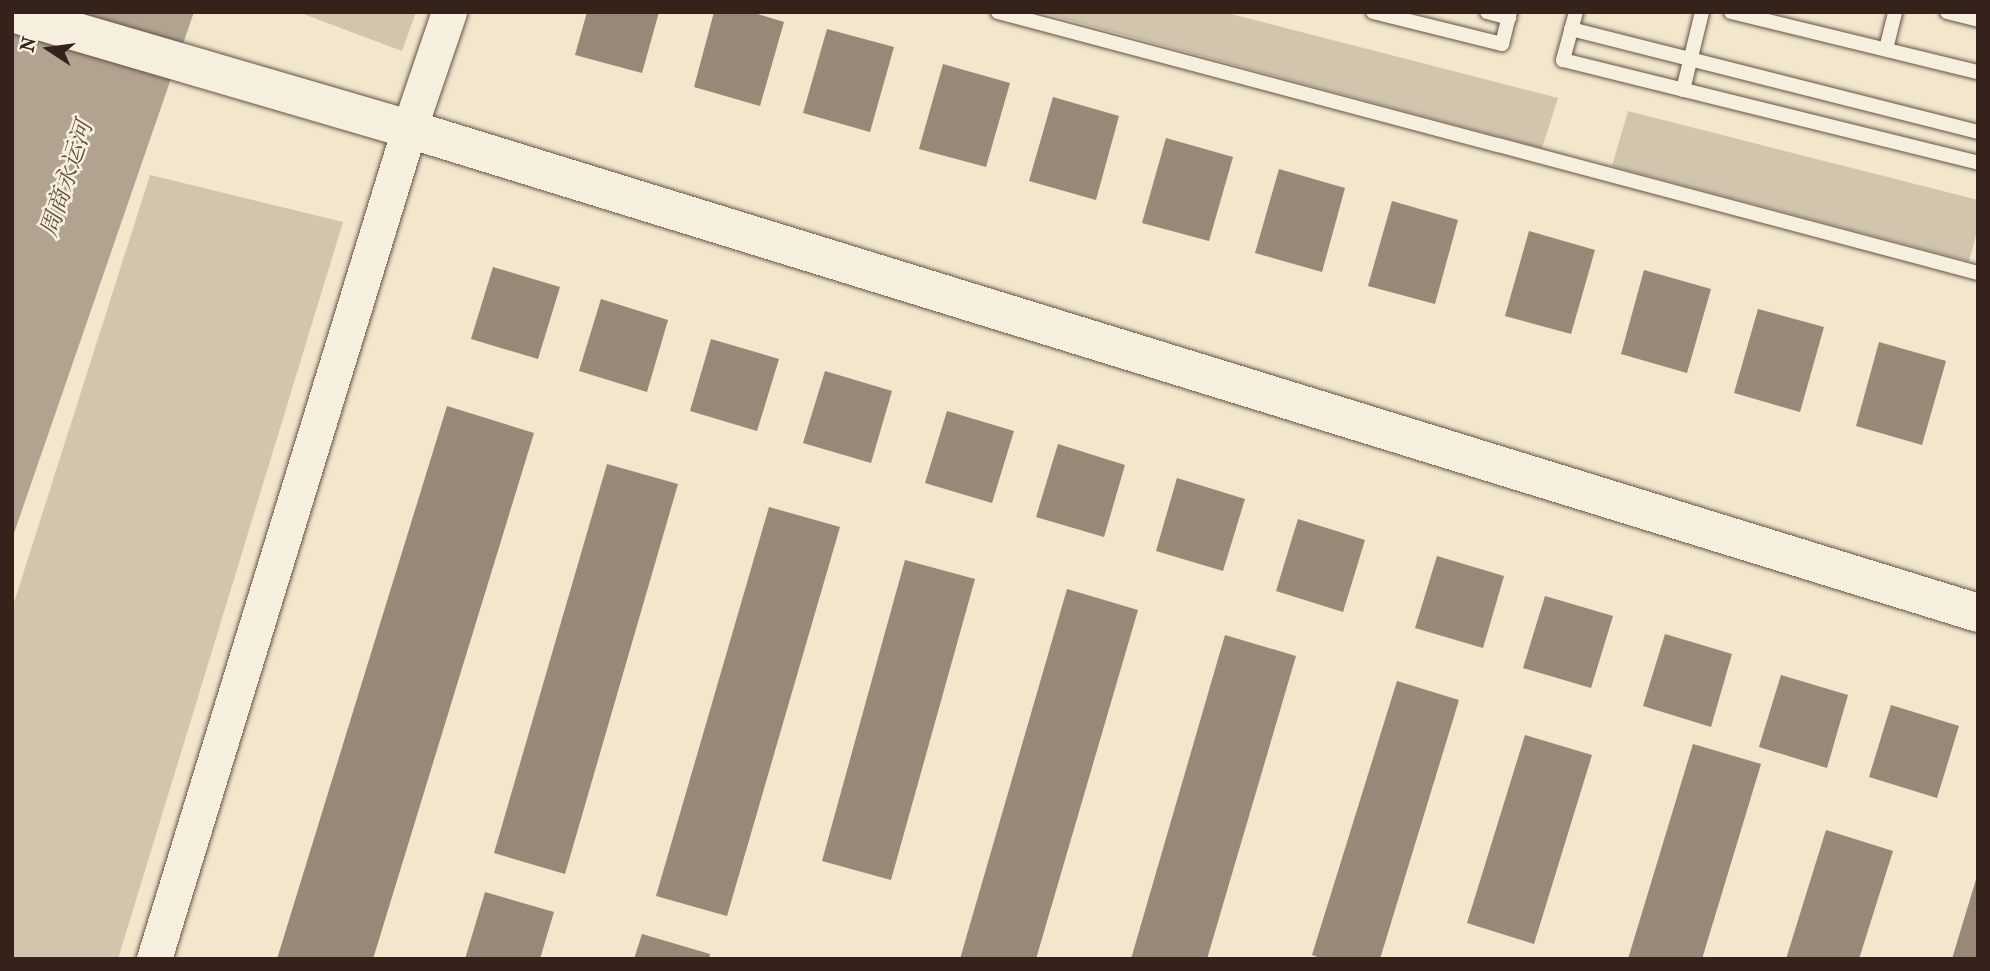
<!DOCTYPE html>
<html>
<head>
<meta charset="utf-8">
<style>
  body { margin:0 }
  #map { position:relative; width:1990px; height:971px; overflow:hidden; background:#f2e6cc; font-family:"IM FELL French Canon","Noto Serif SC",serif }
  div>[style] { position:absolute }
  .green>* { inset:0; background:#d2c5ae }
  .water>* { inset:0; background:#b1a390 }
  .building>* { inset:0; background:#978877 }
  .roads { filter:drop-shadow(0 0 2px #645347) drop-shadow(0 0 2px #645347) }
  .service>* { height:14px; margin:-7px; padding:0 7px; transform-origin:7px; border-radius:7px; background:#f7efde }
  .tertiary>* { height:35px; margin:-17.5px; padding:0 17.5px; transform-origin:17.5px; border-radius:17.5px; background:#f7efde }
  .secondary>* { height:38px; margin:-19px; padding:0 19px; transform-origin:19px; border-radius:19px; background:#f7efde }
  span { translate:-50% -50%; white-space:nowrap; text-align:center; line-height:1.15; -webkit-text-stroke:5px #f7efde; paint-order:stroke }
  .water-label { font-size:24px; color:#604f44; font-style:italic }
  .frame { position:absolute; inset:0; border:14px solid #34221b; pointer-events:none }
  .north { position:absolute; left:14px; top:14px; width:70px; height:70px; -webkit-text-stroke:5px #f7efde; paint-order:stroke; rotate:283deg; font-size:19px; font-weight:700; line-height:28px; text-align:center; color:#34221b }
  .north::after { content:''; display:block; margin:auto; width:24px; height:32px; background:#34221b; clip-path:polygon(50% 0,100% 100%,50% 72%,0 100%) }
</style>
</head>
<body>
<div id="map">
  <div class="green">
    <i style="clip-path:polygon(298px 12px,416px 12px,402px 51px)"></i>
    <i style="clip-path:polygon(1039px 12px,1223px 12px,1558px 98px,1542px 148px)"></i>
    <i style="clip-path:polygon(1628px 111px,1978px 200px,1978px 228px,1969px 261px,1612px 166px)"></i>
    <i style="clip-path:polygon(150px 175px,343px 222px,118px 959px,12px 959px,12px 609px)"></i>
  </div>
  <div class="water">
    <i style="clip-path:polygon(12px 12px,194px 12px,12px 539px)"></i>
  </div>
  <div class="building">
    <i style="clip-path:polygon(587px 12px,659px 12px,642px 73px,575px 55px)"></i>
    <i style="clip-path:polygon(714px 12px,751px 12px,784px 22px,760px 106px,694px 87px)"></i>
    <i style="clip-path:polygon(827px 29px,894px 47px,870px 132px,803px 113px)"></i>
    <i style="clip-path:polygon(943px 64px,1010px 83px,986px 167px,919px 149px)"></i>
    <i style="clip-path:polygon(1053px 97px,1119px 116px,1096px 200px,1029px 181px)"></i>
    <i style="clip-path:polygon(1166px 138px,1233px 157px,1209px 241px,1142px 223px)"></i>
    <i style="clip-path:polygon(1279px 169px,1345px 188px,1322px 272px,1255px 253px)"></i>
    <i style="clip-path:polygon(1392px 201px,1458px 220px,1435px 304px,1368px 286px)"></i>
    <i style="clip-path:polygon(1529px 231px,1595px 250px,1571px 334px,1505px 316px)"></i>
    <i style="clip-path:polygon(493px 267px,560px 287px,538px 359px,471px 339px)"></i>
    <i style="clip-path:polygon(1644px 270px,1711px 289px,1687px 373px,1621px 354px)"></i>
    <i style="clip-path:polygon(601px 299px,668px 320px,647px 392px,579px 371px)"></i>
    <i style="clip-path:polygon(1758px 309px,1824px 327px,1800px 412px,1734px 393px)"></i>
    <i style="clip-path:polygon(711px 339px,779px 359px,757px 431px,690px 411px)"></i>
    <i style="clip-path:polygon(1879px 342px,1946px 361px,1922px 445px,1856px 426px)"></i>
    <i style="clip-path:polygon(825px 371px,892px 391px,871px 463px,803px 443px)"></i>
    <i style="clip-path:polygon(447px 406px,534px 433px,373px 959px,277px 959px)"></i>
    <i style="clip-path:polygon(947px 411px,1014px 431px,992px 503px,925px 483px)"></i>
    <i style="clip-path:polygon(1058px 444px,1125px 465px,1104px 537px,1036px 517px)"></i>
    <i style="clip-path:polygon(607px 464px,678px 484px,565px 874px,494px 853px)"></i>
    <i style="clip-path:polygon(1177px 478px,1245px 499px,1223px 571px,1156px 551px)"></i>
    <i style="clip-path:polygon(769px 507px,840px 527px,727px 916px,656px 896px)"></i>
    <i style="clip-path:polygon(1298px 519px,1365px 540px,1343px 612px,1276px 591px)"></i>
    <i style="clip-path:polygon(1437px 556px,1504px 576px,1483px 648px,1415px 628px)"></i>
    <i style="clip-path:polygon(905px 560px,975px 579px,891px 880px,822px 861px)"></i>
    <i style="clip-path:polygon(1067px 589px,1138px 610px,1036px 959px,960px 959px)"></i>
    <i style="clip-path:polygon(1545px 596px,1613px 616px,1591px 688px,1523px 668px)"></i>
    <i style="clip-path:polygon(1665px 634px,1732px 654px,1711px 727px,1643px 706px)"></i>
    <i style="clip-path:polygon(1225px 635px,1296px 656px,1207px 959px,1131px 959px)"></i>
    <i style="clip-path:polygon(1781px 675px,1848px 695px,1827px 768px,1759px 747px)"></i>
    <i style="clip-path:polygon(1397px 681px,1459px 700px,1380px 959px,1323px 959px,1312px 955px)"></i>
    <i style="clip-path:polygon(1891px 705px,1959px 726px,1937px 798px,1869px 777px)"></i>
    <i style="clip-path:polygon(1525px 735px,1592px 755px,1534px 944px,1467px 923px)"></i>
    <i style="clip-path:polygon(1693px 744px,1761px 764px,1702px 959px,1628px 959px)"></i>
    <i style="clip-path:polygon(1826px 830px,1893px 851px,1859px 959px,1786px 959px)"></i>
    <i style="clip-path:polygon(1977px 876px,1978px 959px,1952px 959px)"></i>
    <i style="clip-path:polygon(485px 892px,554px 912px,540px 959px,465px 959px)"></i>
    <i style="clip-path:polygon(642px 934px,710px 954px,709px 959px,634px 959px)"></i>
  </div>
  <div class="roads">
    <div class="service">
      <i style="left:998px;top:12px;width:1014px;rotate:14.91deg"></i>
      <i style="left:1373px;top:12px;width:133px;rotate:13.9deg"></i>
      <i style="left:1502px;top:44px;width:33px;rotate:-76deg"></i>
      <i style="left:1487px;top:12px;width:23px;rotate:15deg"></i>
      <i style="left:1576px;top:12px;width:50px;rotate:105.2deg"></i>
      <i style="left:1563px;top:60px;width:428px;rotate:13.9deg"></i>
      <i style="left:1731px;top:12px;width:254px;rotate:13.7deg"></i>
      <i style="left:1947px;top:12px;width:32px;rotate:14deg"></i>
      <i style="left:1571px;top:29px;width:420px;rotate:14.2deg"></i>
      <i style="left:1886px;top:49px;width:38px;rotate:-76deg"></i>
      <i style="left:1683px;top:90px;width:80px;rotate:-76.3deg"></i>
    </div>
    <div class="tertiary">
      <i style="left:154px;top:959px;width:868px;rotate:-72.92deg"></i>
      <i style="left:409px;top:129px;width:124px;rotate:-71.1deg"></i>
    </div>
    <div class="secondary">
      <i style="left:12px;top:13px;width:414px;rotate:16.3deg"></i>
      <i style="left:409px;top:129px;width:1642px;rotate:17.14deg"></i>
    </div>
  </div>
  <div class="water-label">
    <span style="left:67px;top:179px;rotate:-72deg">周商永运河</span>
  </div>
  <div class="frame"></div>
  <div class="north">N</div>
</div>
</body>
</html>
